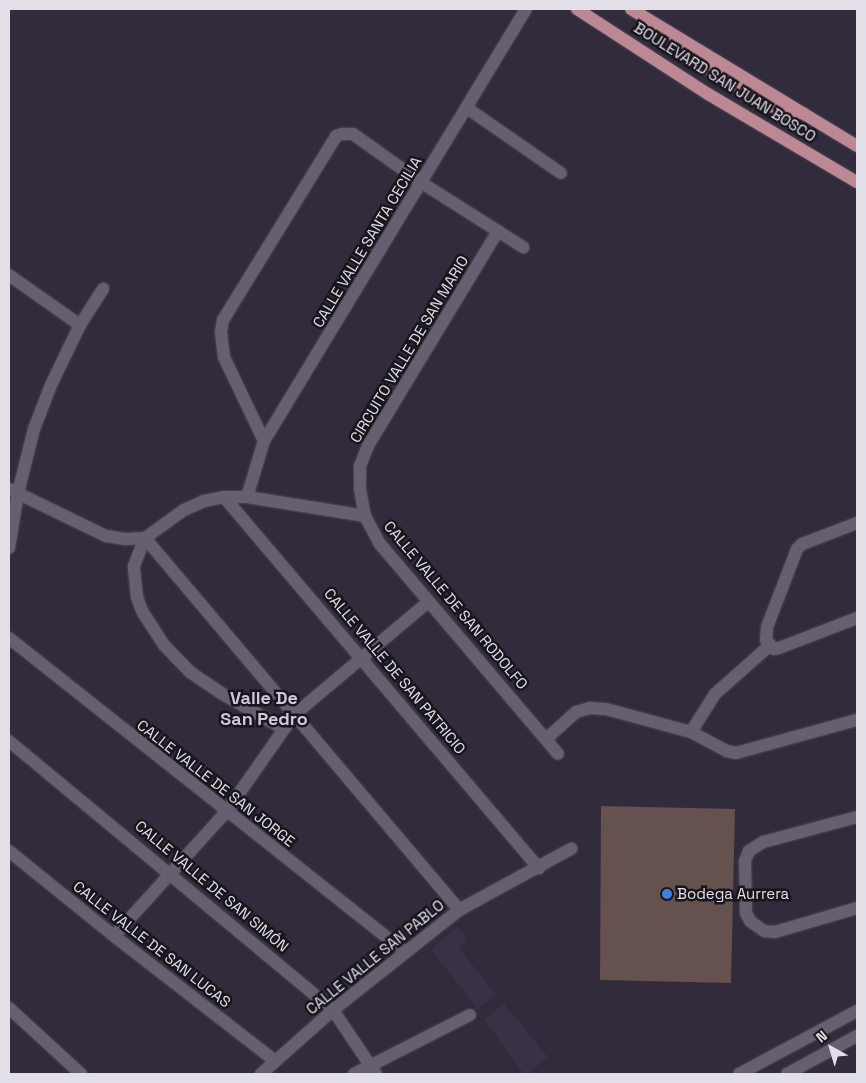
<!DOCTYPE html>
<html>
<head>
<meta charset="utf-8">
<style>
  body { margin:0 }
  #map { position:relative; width:866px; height:1083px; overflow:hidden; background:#312b3b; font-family:"Space Grotesk",sans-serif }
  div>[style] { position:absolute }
  .built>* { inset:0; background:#3a3147 }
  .building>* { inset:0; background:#65514d }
  .roads { filter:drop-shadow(0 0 1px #4d4956) drop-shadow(0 0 1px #4d4956) }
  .minor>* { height:12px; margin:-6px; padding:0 6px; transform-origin:6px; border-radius:6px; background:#655f70 }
  .tertiary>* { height:12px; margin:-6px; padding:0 6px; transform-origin:6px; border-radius:6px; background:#655f70 }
  .primary>* { height:12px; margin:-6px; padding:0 6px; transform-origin:6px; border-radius:6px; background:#bb8893 }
  .dots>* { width:14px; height:14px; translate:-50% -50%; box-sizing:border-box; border:2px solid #18151c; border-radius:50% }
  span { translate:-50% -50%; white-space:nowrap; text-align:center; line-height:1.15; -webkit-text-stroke:5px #18151c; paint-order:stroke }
  .street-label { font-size:15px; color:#e2dfe9 }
  .poi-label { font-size:15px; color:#e2dfe9 }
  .left { translate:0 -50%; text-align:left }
  .quarter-label { font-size:18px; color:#cec7db; font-weight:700 }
  .frame { position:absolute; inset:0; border:10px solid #e2dfe9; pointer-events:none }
  .north { position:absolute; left:806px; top:1023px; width:50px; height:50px; -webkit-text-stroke:4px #18151c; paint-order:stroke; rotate:321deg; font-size:14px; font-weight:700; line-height:20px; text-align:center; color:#e2dfe9 }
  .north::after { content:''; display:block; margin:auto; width:18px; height:22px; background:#e2dfe9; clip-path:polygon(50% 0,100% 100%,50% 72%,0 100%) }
</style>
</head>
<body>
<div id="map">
  <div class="built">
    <i style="clip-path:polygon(457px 927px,467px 939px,458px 947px,496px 994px,477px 1009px,431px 949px)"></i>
    <i style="clip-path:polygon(504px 1004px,548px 1057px,528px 1074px,524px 1074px,484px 1019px)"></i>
  </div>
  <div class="building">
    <i style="clip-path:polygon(601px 806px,735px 809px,731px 983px,600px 980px)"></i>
  </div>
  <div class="roads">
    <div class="minor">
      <i style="left:467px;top:108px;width:114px;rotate:34.7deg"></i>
      <i style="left:498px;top:231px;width:251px;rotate:121.2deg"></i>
      <i style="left:368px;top:446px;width:22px;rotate:112deg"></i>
      <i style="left:360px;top:466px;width:23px;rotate:90deg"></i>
      <i style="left:360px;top:489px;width:27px;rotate:80deg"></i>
      <i style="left:365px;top:516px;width:32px;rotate:62deg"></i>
      <i style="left:380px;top:544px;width:275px;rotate:49.7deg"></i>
      <i style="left:9px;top:275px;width:87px;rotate:35.2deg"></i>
      <i style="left:264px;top:441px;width:93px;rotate:-115.5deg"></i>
      <i style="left:224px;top:357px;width:25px;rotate:-97deg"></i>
      <i style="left:221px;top:332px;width:12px;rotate:-81deg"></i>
      <i style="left:223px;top:320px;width:216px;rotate:-58.4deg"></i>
      <i style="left:336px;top:136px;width:6px;rotate:-18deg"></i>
      <i style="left:342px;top:134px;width:11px"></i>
      <i style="left:353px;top:134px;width:85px;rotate:35.4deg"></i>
      <i style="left:422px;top:183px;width:120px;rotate:32.4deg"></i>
      <i style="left:9px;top:489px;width:108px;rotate:25.9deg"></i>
      <i style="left:106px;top:536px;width:19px;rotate:9deg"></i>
      <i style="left:125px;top:539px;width:20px;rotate:-3deg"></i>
      <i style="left:224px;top:497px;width:487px;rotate:49.7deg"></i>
      <i style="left:247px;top:497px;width:59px;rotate:-73.1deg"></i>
      <i style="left:264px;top:441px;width:505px;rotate:-58.76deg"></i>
      <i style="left:857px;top:523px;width:59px;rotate:159.1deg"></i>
      <i style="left:802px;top:544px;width:7px;rotate:135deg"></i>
      <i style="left:797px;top:549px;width:84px;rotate:111deg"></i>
      <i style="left:767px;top:627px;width:13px;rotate:94deg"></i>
      <i style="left:766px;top:640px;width:12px;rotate:48deg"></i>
      <i style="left:774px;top:649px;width:5px;rotate:-11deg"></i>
      <i style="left:779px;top:648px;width:84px;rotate:-21deg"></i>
      <i style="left:145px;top:538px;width:487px;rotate:49.8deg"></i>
      <i style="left:9px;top:548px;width:56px;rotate:-80.7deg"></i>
      <i style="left:18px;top:493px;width:66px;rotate:-76deg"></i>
      <i style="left:34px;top:429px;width:47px;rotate:-68.9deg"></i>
      <i style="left:51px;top:385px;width:67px;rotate:-64.2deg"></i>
      <i style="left:80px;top:325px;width:43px;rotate:-57.4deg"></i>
      <i style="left:9px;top:638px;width:504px;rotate:38.39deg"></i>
      <i style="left:284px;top:729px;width:73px;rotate:-150.3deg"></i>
      <i style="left:221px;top:693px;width:37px;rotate:-146deg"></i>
      <i style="left:190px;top:672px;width:37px;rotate:-134deg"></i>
      <i style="left:164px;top:645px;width:38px;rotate:-123deg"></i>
      <i style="left:143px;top:613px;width:17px;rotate:-111deg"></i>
      <i style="left:137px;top:597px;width:31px;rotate:-96deg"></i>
      <i style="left:134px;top:566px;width:30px;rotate:-69deg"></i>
      <i style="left:145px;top:538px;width:48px;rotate:-35.7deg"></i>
      <i style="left:184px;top:510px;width:22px;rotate:-24deg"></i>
      <i style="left:204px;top:501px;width:20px;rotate:-11deg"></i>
      <i style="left:224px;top:497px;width:23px"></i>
      <i style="left:247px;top:497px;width:120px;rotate:9.1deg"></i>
      <i style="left:691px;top:732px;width:45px;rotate:-57.7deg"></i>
      <i style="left:715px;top:694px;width:72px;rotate:-41.6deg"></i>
      <i style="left:546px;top:739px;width:40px;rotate:-42deg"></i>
      <i style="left:576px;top:712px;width:15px;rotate:-16deg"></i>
      <i style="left:590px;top:708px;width:16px;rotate:4deg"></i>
      <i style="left:606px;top:709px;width:88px;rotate:15.1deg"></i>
      <i style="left:691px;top:732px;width:40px;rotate:28deg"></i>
      <i style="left:726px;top:751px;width:10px;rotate:11deg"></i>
      <i style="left:736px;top:753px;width:125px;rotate:-15.3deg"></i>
      <i style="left:9px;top:741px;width:421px;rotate:39.7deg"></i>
      <i style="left:333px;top:1010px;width:77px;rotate:56.1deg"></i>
      <i style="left:857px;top:817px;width:97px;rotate:165.1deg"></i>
      <i style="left:763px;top:842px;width:17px;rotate:147deg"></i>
      <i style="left:749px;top:851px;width:11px;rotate:112deg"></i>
      <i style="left:745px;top:861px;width:52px;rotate:88.9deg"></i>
      <i style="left:746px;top:913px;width:9px;rotate:63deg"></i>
      <i style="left:750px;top:921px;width:17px;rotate:36deg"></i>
      <i style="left:764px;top:931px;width:11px;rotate:5deg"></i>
      <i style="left:775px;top:932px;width:85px;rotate:-16.3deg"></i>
      <i style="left:9px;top:851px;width:135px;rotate:39deg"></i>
      <i style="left:114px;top:936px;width:204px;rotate:37.8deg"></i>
      <i style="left:114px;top:936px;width:167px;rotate:-47.9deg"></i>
      <i style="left:226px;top:812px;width:118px;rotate:-55deg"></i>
      <i style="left:294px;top:715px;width:175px;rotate:-40.1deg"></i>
      <i style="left:9px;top:1008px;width:98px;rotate:42.5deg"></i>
      <i style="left:261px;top:1074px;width:96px;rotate:-41.6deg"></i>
      <i style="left:333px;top:1010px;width:161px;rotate:-38.4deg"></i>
      <i style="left:459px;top:910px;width:128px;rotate:-28.6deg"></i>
      <i style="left:354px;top:1074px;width:130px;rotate:-27deg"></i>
    </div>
    <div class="tertiary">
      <i style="left:739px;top:1074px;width:134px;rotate:-28.1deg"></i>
      <i style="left:787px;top:1074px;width:80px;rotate:-28.5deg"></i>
    </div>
    <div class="primary">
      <i style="left:577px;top:9px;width:156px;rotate:33deg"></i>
      <i style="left:708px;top:94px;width:173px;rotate:30.6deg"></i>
      <i style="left:631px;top:9px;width:264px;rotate:31.2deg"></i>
      <i style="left:682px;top:42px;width:22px;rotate:56deg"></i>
      <i style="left:694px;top:60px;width:105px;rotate:31deg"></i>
      <i style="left:784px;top:114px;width:19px;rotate:-3deg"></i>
    </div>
  </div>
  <div class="dots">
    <i style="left:667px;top:894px;background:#3f7fe0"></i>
  </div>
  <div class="street-label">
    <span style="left:725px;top:82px;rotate:32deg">BOULEVARD SAN JUAN BOSCO</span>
    <span style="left:367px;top:242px;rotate:-59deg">CALLE VALLE SANTA CECILIA</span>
    <span style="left:409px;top:349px;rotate:-59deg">CIRCUITO VALLE DE SAN MARIO</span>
    <span style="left:456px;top:605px;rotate:50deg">CALLE VALLE DE SAN RODOLFO</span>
    <span style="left:395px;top:671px;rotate:50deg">CALLE VALLE DE SAN PATRICIO</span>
    <span style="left:216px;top:783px;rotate:38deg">CALLE VALLE DE SAN JORGE</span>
    <span style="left:212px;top:886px;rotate:40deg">CALLE VALLE DE SAN SIMÓN</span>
    <span style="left:152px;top:944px;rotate:38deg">CALLE VALLE DE SAN LUCAS</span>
    <span style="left:375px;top:957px;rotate:-39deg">CALLE VALLE SAN PABLO</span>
  </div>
  <div class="poi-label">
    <span class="left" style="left:677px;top:894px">Bodega Aurrera</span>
  </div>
  <div class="quarter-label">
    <span style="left:264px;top:709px">Valle De<br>San Pedro</span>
  </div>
  <div class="frame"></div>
  <div class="north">N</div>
</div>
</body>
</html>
